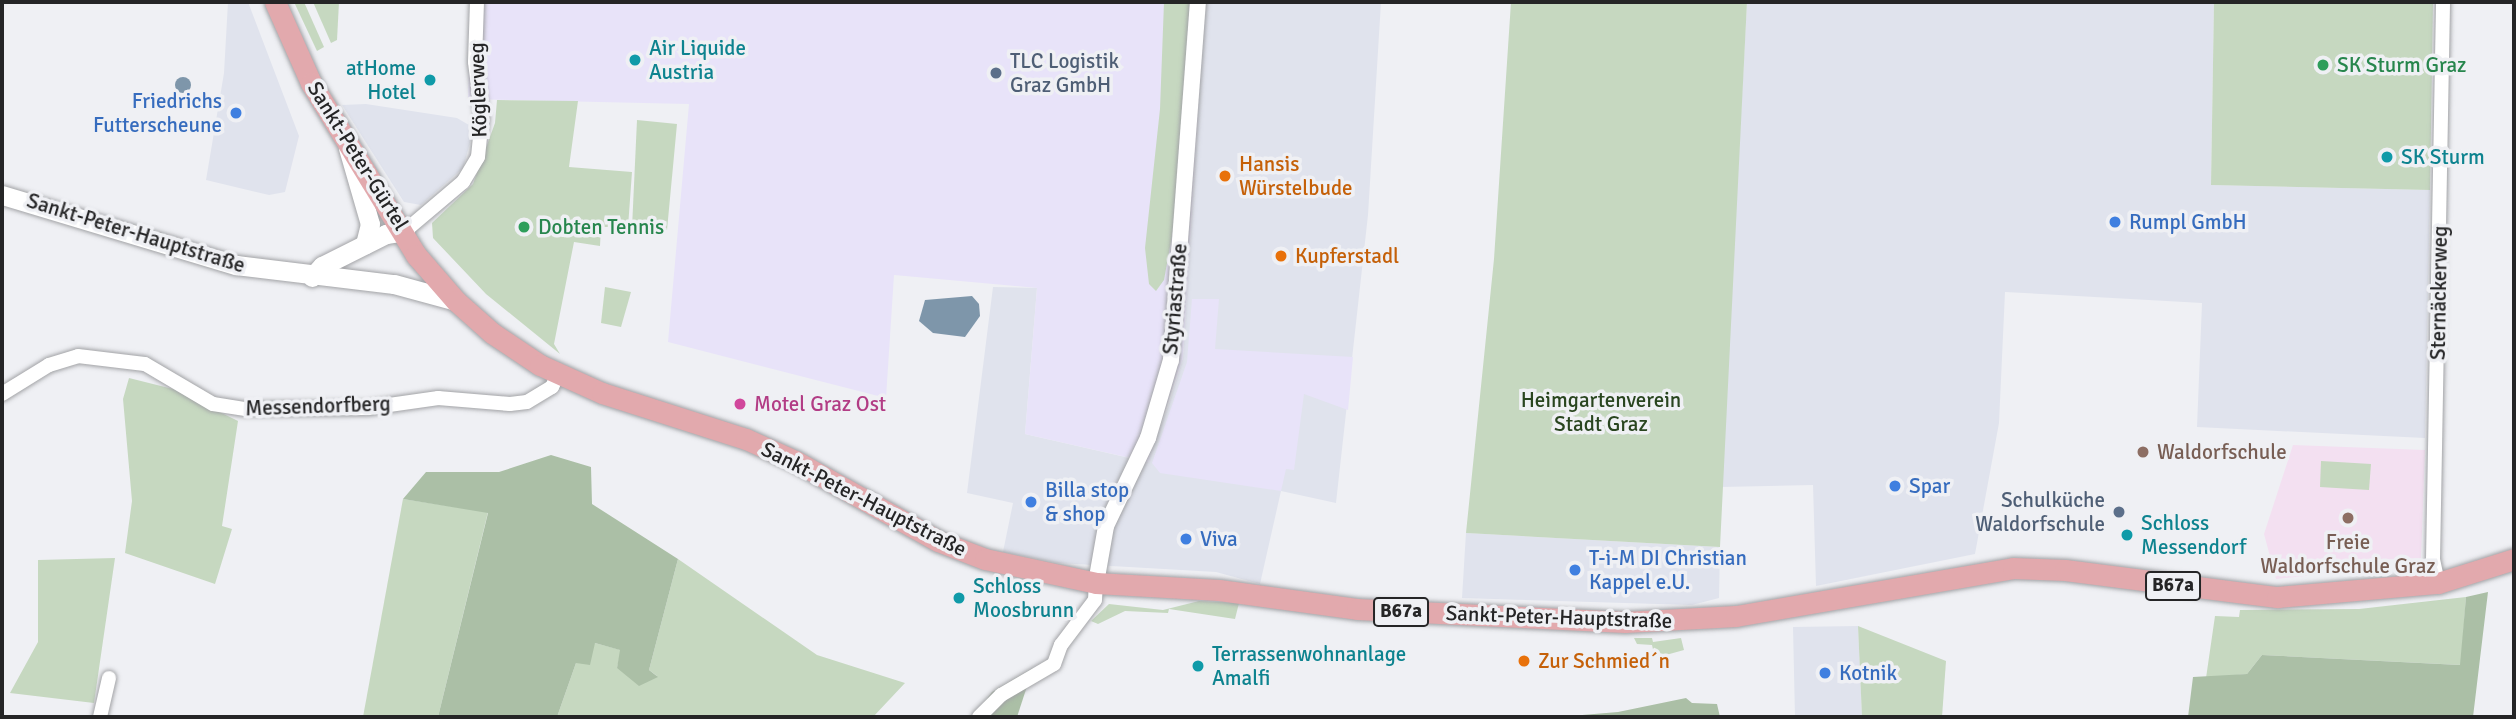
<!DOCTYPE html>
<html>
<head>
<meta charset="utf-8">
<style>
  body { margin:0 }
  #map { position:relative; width:2516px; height:719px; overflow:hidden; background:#eff0f4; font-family:Signika,sans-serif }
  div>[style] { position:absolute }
  .built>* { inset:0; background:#e0e3ed }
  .industrial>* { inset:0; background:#e8e3f9 }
  .education>* { inset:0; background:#f3e0f1 }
  .green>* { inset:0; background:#c6d8c0 }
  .forest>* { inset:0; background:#abbfa6 }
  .water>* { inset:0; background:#7e96aa }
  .round { border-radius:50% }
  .roads { filter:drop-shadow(0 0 2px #a2a3a6) drop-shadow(0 0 2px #a2a3a6) }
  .minor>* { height:14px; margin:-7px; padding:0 7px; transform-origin:7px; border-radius:7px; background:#fff }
  .tertiary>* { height:16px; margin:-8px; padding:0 8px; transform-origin:8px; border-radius:8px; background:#fff }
  .secondary>* { height:19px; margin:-9.5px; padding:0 9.5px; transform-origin:9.5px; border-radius:9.5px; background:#fff }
  .primary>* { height:21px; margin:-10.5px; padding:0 10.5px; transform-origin:10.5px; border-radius:10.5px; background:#e2a9ad }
  .dots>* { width:19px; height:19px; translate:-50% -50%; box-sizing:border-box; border:4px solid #eff0f4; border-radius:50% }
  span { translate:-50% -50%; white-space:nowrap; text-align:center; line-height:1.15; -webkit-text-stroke:7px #eff0f4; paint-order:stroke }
  .shield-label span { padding:2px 5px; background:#eff0f4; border:2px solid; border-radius:5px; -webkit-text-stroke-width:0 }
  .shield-label { font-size:19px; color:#252526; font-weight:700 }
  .culture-label { font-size:21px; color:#0d838f }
  .left { translate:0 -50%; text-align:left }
  .right { translate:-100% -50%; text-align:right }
  .service-label { font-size:21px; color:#4e5e75 }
  .leisure-label { font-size:21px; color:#27864d }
  .street-label { font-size:21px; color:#252526 }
  .shop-label { font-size:21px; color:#366cbe }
  .food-label { font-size:21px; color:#c56008 }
  .park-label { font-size:21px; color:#29451f }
  .hotel-label { font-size:21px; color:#b23c85 }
  .education-label { font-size:21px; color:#785e54 }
  .frame { position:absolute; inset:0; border:4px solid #252526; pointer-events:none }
</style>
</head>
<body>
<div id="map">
  <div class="built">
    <i style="clip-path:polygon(228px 2px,248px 2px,299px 136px,285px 192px,269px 195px,206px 180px,224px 73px)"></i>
    <i style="clip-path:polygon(1205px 2px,1381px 2px,1368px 215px,1336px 503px,1281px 491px,1260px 584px,1216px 572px,1058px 563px,1003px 552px,1013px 503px,967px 493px,993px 287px,1037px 288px,1025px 434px,1147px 462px,1168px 407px,1183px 358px)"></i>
    <i style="clip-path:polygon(1747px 2px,2214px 2px,2211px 185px,2430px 190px,2425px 438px,2197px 427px,2202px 303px,2005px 292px,1999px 423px,1975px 554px,1816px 586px,1813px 485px,1721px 487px)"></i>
    <i style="clip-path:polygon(366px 104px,457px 118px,474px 128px,463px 168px,421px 205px,404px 202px,342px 105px)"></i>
    <i style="clip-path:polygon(1466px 533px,1720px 547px,1719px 598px,1692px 605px,1462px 598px)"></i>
    <i style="clip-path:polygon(1858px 626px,1862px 717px,1795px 717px,1793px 627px)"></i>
  </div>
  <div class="industrial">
    <i style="clip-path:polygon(471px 2px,1205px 2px,1183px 358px,1148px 462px,1025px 434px,1037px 288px,894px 275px,886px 398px,668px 342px,689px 104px,468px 99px)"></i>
    <i style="clip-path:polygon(1192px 299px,1219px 299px,1215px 349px,1353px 357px,1348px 410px,1304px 394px,1294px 470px,1286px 469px,1281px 491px,1160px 473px,1152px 463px,1187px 362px)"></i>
  </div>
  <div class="education">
    <i style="clip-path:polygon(2293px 445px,2425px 450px,2421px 558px,2370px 560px,2326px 574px,2276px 579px,2264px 534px)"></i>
  </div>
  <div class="green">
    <i style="clip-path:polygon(294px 2px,304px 2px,324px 47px,317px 51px)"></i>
    <i style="clip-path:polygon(313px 2px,339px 2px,337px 40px,331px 43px)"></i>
    <i style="clip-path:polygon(1164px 2px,1190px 2px,1174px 225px,1164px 280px,1156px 291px,1149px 284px,1145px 248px,1160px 109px)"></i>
    <i style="clip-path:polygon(1511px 2px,1747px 2px,1720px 547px,1466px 533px,1494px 259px)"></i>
    <i style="clip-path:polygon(2214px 2px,2433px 2px,2430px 190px,2211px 185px)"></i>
    <i style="clip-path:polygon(497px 100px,578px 101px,569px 167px,632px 172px,628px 227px,601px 227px,600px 246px,574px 242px,554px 344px,560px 354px,486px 294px,433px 238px,432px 223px,473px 184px,495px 123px)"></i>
    <i style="clip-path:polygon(637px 120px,677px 124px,667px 230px,632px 228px)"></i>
    <i style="clip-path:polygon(605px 287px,631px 292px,621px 327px,601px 323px)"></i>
    <i style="clip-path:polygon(129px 378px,173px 389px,238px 421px,222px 526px,232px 529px,215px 584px,125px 553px,132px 501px,123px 399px)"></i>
    <i style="clip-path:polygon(2321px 461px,2371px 464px,2369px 490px,2320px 487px)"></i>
    <i style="clip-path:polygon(403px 499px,488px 512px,438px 717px,363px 717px)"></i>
    <i style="clip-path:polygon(115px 558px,94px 703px,10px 693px,38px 642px,38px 560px)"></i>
    <i style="clip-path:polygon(678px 559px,817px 655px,905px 683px,873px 717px,557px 717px,576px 663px,595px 643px,621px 650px,617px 668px,657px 676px,649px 670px)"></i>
    <i style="clip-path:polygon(2466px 597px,2461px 665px,2262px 655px,2247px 674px,2206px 678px,2215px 616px,2239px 617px,2240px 610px,2359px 609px)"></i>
    <i style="clip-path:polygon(1199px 601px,1239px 603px,1235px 619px,1169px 609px,1168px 613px,1125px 611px,1098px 624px,1091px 621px,1109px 604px,1163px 610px)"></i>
    <i style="clip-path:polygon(1858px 626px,1946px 661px,1942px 717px,1862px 717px)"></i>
    <i style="clip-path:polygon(1634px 638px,1652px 638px,1653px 642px,1681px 638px,1684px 650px,1655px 658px,1652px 645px,1637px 644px)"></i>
  </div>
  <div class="forest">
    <i style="clip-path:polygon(551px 455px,591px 467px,592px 504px,678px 559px,649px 670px,658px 677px,639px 686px,617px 668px,620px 650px,595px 643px,590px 665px,576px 663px,557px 717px,438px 717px,488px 513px,403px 499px,426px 472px,499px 472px)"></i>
    <i style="clip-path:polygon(2488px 592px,2473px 717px,2188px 717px,2193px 677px,2247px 674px,2262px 655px,2460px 665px,2466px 597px)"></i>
    <i style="clip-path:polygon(1033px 668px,1017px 717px,973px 717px,992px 692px)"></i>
    <i style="clip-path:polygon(1686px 698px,1692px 703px,1717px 704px,1720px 717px,1558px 717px,1618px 712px)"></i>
  </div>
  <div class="water">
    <i class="round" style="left:175px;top:77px;width:16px;height:16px"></i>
    <i style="clip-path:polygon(972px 296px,979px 304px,980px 316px,965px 337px,933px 333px,919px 321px,925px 300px)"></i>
  </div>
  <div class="roads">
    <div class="minor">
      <i style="left:405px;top:231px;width:76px;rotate:-40.2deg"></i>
      <i style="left:463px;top:182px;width:29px;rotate:-59deg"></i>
      <i style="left:478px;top:157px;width:40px;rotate:-84.3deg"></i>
      <i style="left:482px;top:117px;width:55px;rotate:-97.3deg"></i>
      <i style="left:475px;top:62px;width:60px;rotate:-88.1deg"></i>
      <i style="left:2px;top:394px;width:55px;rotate:-31.7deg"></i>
      <i style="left:49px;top:365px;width:30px;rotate:-17deg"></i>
      <i style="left:78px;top:356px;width:67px;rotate:6.8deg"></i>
      <i style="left:145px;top:364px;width:79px;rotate:30.5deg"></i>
      <i style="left:213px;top:404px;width:33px;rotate:9deg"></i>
      <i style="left:246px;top:409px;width:122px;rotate:-0.5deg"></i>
      <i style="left:368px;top:408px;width:71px;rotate:-8.1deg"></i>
      <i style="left:438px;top:398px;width:72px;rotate:4.8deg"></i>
      <i style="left:510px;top:404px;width:17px;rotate:-7deg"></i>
      <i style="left:527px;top:402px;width:29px;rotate:-31deg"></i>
      <i style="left:552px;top:387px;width:14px;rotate:-65deg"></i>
      <i style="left:2438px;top:583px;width:24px;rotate:-102deg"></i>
      <i style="left:2433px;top:560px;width:558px;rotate:-88.97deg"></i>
      <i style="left:100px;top:717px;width:40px;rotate:-77deg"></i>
      <i style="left:979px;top:717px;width:31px;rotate:-45deg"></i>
      <i style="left:1001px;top:695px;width:61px;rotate:-30.3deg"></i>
      <i style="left:1054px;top:664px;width:20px;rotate:-70deg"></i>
      <i style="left:1061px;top:645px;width:56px;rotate:-52.9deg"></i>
      <i style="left:1095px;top:600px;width:17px;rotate:-87deg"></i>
    </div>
    <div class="tertiary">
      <i style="left:1096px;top:583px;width:58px;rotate:-80deg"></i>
      <i style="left:1106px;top:526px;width:98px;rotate:-64.5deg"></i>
      <i style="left:1148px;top:438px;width:81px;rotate:-73.6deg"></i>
      <i style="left:1171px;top:360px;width:359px;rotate:-85.7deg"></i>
    </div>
    <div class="secondary">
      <i style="left:348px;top:148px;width:79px;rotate:73.9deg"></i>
      <i style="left:370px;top:224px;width:21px;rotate:104deg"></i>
      <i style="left:2px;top:195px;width:244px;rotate:16.7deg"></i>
      <i style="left:236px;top:265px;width:159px;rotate:6.9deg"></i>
      <i style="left:394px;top:284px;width:64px;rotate:15.3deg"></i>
      <i style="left:312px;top:277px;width:15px;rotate:-48deg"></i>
      <i style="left:322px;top:266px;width:72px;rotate:-26.6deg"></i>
      <i style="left:386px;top:234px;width:19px;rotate:-9deg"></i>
    </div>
    <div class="primary">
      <i style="left:275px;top:2px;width:89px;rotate:66deg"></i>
      <i style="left:311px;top:83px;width:202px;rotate:58.6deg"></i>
      <i style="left:416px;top:255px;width:61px;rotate:49deg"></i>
      <i style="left:456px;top:301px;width:48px;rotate:41.6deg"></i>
      <i style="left:492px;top:333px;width:58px;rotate:33.7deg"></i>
      <i style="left:540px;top:365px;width:68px;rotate:24.3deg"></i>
      <i style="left:602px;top:393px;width:151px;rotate:17.7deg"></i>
      <i style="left:746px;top:439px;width:54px;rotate:24.2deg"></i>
      <i style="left:795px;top:461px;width:164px;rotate:29.2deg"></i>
      <i style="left:938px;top:541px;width:50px;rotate:21deg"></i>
      <i style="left:985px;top:559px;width:114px;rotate:12.2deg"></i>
      <i style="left:1096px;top:583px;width:123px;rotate:3.3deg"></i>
      <i style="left:1219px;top:590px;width:139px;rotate:7.8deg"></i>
      <i style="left:1357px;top:609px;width:268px;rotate:2.8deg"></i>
      <i style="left:1625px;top:622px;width:111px;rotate:-3.1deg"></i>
      <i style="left:1736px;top:616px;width:281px;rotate:-9.8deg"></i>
      <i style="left:2013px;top:568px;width:52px;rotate:2.2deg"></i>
      <i style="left:2065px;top:570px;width:214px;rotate:7.3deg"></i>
      <i style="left:2277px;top:597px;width:162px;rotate:-5deg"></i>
      <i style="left:2438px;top:583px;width:80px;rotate:-17.5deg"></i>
    </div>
  </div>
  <div class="dots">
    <i style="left:635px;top:60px;background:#0f9aa8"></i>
    <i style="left:2323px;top:65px;background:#2e9e5b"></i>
    <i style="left:996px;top:73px;background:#5c6f8a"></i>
    <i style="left:430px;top:80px;background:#0f9aa8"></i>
    <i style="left:236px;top:113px;background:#3f7fe0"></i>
    <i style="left:2387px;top:157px;background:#0f9aa8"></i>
    <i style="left:1225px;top:176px;background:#e8710a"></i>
    <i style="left:2115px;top:222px;background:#3f7fe0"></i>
    <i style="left:524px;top:227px;background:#2e9e5b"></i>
    <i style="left:1281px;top:256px;background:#e8710a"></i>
    <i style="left:740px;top:404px;background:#d1479c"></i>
    <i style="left:2143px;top:452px;background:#8d6e63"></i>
    <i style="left:1895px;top:486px;background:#3f7fe0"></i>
    <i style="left:1031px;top:502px;background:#3f7fe0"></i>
    <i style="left:2119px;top:512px;background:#5c6f8a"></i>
    <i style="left:2348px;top:518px;background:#8d6e63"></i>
    <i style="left:2127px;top:535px;background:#0f9aa8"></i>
    <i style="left:1186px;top:539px;background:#3f7fe0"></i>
    <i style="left:1575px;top:570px;background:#3f7fe0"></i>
    <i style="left:959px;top:598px;background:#0f9aa8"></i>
    <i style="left:1524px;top:661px;background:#e8710a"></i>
    <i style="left:1198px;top:666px;background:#0f9aa8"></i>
    <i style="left:1825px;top:673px;background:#3f7fe0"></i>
  </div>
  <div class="shield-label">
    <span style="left:2173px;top:586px">B67a</span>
    <span style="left:1401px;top:612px">B67a</span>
  </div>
  <div class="culture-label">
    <span class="left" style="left:649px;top:60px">Air Liquide<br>Austria</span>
    <span class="right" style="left:416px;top:80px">atHome<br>Hotel</span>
    <span class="left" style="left:2401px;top:157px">SK Sturm</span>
    <span class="left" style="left:2141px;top:535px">Schloss<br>Messendorf</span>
    <span class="left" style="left:973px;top:598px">Schloss<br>Moosbrunn</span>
    <span class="left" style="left:1212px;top:666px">Terrassenwohnanlage<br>Amalfi</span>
  </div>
  <div class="service-label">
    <span class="left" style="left:1010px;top:73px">TLC Logistik<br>Graz GmbH</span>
    <span class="right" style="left:2105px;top:512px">Schulküche<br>Waldorfschule</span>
  </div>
  <div class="leisure-label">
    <span class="left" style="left:2337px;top:65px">SK Sturm Graz</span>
    <span class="left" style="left:538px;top:227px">Dobten Tennis</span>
  </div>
  <div class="street-label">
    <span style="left:478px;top:90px;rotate:-92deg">Köglerweg</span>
    <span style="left:358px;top:156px;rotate:58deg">Sankt-Peter-Gürtel</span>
    <span style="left:136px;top:233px;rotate:17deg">Sankt-Peter-Hauptstraße</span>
    <span style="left:2439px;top:293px;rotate:-89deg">Sternäckerweg</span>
    <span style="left:1175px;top:299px;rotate:-85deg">Styriastraße</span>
    <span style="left:318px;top:406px;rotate:-2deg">Messendorfberg</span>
    <span style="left:864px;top:499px;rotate:27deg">Sankt-Peter-Hauptstraße</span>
    <span style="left:1559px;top:617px;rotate:2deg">Sankt-Peter-Hauptstraße</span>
  </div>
  <div class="shop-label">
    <span class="right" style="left:222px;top:113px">Friedrichs<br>Futterscheune</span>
    <span class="left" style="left:2129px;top:222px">Rumpl GmbH</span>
    <span class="left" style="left:1909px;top:486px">Spar</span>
    <span class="left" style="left:1045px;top:502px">Billa stop<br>&amp; shop</span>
    <span class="left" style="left:1200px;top:539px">Viva</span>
    <span class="left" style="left:1589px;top:570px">T-i-M DI Christian<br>Kappel e.U.</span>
    <span class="left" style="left:1839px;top:673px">Kotnik</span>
  </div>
  <div class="food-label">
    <span class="left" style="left:1239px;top:176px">Hansis<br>Würstelbude</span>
    <span class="left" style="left:1295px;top:256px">Kupferstadl</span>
    <span class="left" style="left:1538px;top:661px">Zur Schmied´n</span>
  </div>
  <div class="park-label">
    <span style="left:1601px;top:412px">Heimgartenverein<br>Stadt Graz</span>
  </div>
  <div class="hotel-label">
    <span class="left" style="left:754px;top:404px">Motel Graz Ost</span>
  </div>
  <div class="education-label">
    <span class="left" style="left:2157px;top:452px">Waldorfschule</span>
    <span style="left:2348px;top:554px">Freie<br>Waldorfschule Graz</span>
  </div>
  <div class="frame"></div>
</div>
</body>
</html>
